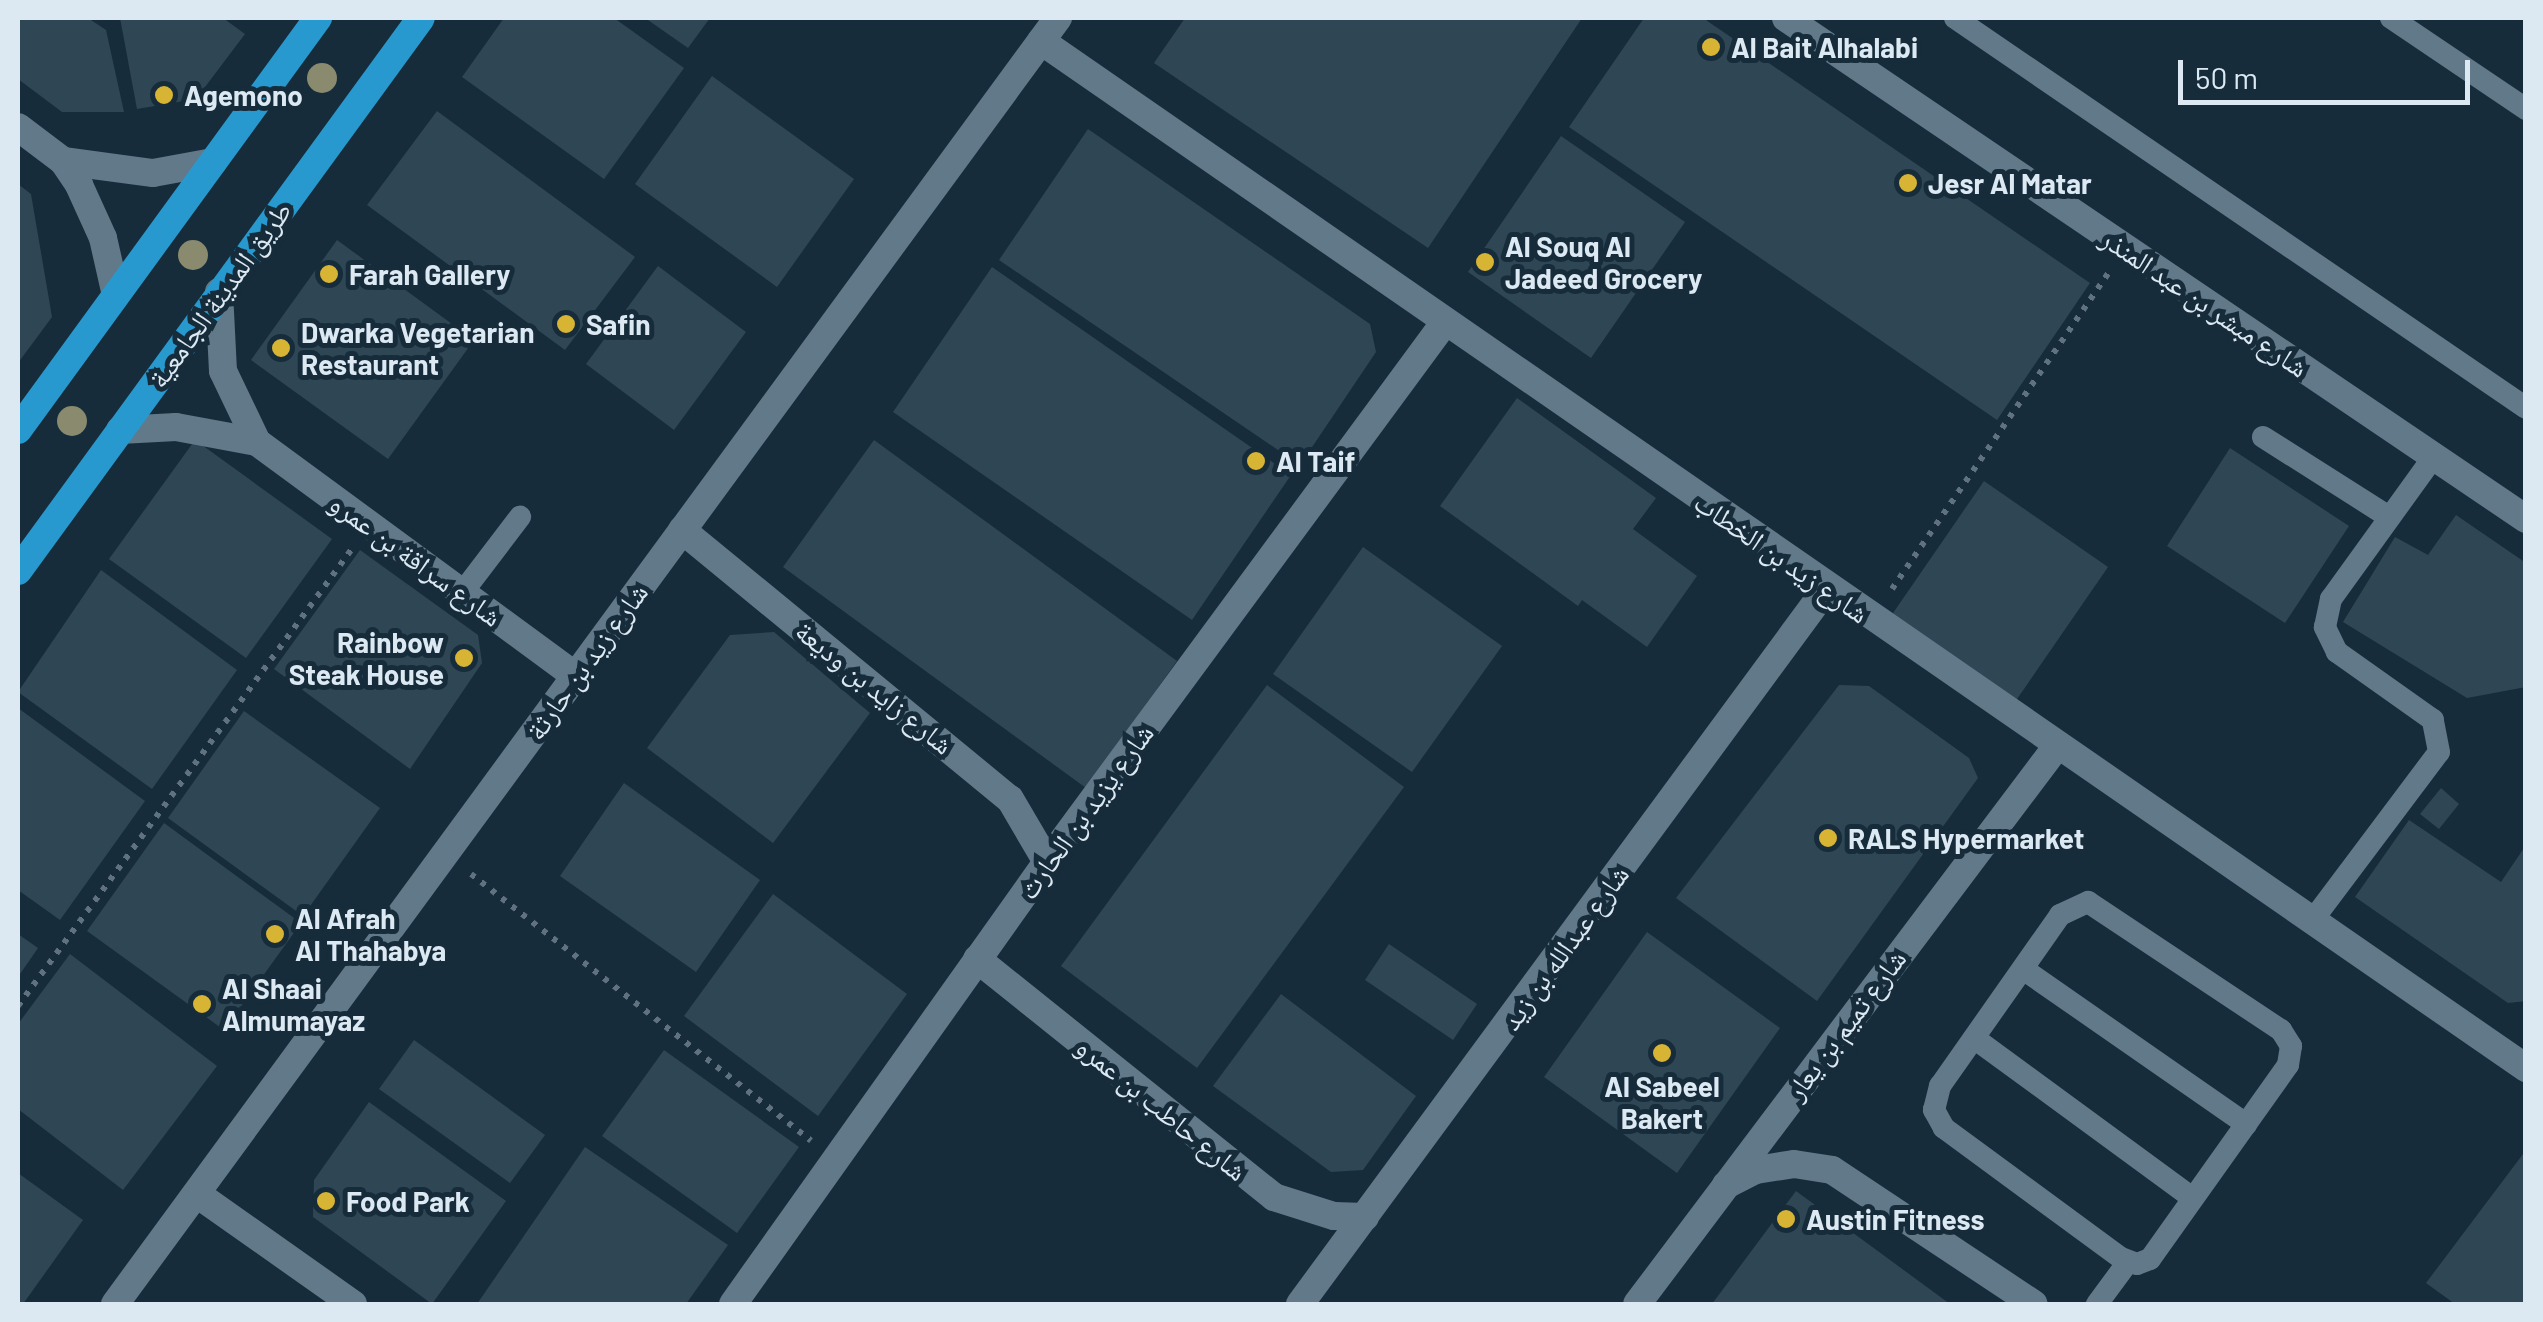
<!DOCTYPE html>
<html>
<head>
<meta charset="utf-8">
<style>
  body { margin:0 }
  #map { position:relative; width:2543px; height:1322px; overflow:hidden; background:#172c3a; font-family:Barlow,"Noto Naskh Arabic",sans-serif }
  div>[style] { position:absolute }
  .building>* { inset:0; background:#2f4655 }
  .path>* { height:6px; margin-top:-3px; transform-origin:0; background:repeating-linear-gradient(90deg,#60727f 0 5px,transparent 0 13px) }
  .service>* { height:22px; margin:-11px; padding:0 11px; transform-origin:11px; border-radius:11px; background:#62798a }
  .minor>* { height:28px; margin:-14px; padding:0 14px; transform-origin:14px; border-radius:14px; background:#62798a }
  .primary>* { height:28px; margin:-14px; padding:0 14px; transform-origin:14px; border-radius:14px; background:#2899ce }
  .trees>* { width:30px; height:30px; margin:-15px; border-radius:50%; background:#8a8a6f }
  .dots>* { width:28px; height:28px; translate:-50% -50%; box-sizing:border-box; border:5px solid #172c3a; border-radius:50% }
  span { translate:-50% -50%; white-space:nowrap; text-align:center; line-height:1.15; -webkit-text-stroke:10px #172c3a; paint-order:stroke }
  .poi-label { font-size:28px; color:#dce9f3; font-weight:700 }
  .left { translate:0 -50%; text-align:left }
  .right { translate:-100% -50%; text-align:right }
  .street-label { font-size:28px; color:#dce9f3 }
  .frame { position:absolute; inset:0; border:20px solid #dce9f3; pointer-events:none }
  .scale { position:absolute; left:2178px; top:60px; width:292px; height:45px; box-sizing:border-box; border:5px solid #dce9f3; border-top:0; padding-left:12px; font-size:30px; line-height:35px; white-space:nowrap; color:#dce9f3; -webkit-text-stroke:8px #172c3a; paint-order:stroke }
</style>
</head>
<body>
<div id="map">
  <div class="building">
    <i style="clip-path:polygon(20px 18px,88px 18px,106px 30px,124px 112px,62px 112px,18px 79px)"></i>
    <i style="clip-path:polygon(120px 18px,223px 18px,245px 34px,196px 99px,137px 109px)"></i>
    <i style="clip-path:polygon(504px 18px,614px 18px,684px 68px,604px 179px,462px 77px)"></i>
    <i style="clip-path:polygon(645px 18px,710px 18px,688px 48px)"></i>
    <i style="clip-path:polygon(1185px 18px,1582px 18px,1428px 248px,1154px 63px)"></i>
    <i style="clip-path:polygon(1644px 18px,1703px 18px,2090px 283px,1997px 420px,1569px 127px)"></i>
    <i style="clip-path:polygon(712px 76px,854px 179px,777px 287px,635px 184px)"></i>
    <i style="clip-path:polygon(437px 111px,635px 257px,565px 350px,367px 205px)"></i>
    <i style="clip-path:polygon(1088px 129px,1370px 324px,1376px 352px,1300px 465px,999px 260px)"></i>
    <i style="clip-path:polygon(1561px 136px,1685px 222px,1591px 358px,1468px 272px)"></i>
    <i style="clip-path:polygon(18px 184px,31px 194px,52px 317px,18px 363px)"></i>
    <i style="clip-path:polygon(337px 240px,474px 340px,388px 459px,251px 360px)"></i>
    <i style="clip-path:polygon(658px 266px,746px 332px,674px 430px,586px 364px)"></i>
    <i style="clip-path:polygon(992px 267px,1291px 475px,1192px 620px,893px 412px)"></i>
    <i style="clip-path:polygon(1517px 398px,1656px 498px,1633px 529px,1697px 576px,1647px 647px,1582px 600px,1578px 606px,1440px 506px)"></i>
    <i style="clip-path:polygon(195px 440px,332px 539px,246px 658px,109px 559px)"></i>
    <i style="clip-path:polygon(874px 440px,1177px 661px,1086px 788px,783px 567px)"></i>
    <i style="clip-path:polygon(2230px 448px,2349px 526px,2285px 623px,2167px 546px)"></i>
    <i style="clip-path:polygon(1984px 481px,2108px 567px,2015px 702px,1891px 616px)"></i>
    <i style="clip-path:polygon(2456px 515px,2526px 563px,2526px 687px,2467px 698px,2343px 622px,2395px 537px,2428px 555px)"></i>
    <i style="clip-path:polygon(1363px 547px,1502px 646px,1412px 772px,1273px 674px)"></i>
    <i style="clip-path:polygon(360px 550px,478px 635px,482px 663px,410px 769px,274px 669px)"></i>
    <i style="clip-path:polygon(101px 570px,237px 670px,152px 789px,18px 692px)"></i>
    <i style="clip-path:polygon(774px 632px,870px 713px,773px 843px,647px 748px,730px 635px)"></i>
    <i style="clip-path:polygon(1267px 685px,1404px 787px,1197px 1068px,1061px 966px)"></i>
    <i style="clip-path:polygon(1839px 685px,1869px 686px,1969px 758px,1978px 778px,1817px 1001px,1676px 898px)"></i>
    <i style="clip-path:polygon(18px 708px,145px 801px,60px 920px,18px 890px)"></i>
    <i style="clip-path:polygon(244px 711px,380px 808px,303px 916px,168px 818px)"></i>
    <i style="clip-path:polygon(624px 783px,760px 880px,696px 972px,560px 876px)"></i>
    <i style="clip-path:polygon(2441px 788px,2459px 804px,2439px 829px,2420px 814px)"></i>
    <i style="clip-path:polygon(2409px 820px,2501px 882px,2526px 845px,2526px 1001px,2508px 1003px,2355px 897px)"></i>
    <i style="clip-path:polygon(164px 823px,301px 923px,224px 1030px,87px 931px)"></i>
    <i style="clip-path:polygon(773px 894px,907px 994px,818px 1116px,684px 1016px)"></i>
    <i style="clip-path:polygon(1647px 932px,1780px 1028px,1677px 1173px,1544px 1077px)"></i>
    <i style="clip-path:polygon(18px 934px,38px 948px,18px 977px)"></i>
    <i style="clip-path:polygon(1389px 944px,1477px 1004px,1453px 1040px,1365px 980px)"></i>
    <i style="clip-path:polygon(70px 954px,217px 1066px,123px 1190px,18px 1109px,18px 1024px)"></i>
    <i style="clip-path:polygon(1281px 994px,1416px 1096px,1363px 1170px,1331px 1172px,1213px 1086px)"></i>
    <i style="clip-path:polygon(414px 1040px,545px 1135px,510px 1183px,379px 1089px)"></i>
    <i style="clip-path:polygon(664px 1050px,799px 1147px,737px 1233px,602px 1136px)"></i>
    <i style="clip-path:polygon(369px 1102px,506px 1201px,432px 1304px,313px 1217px,314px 1180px)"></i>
    <i style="clip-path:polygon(585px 1147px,728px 1245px,686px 1304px,477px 1304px)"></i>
    <i style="clip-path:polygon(2526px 1150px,2526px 1304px,2455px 1304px,2426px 1283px)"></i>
    <i style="clip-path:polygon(18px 1173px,83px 1220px,23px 1304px,18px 1304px)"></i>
    <i style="clip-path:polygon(1796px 1191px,1950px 1304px,1712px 1304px)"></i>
  </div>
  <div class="path">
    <i style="left:1892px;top:589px;width:383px;rotate:-55.6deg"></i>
    <i style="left:471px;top:874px;width:432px;rotate:38.1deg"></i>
    <i style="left:18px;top:1006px;width:565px;rotate:-53.86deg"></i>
  </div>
  <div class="service">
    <i style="left:1955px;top:18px;width:691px;rotate:34.33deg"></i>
    <i style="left:2391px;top:18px;width:163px;rotate:34deg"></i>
    <i style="left:2263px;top:437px;width:149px;rotate:32.4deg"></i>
    <i style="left:462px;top:593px;width:96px;rotate:-52.7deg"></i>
    <i style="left:2088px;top:902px;width:232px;rotate:33.6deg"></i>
    <i style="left:2281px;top:1030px;width:19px;rotate:58deg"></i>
    <i style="left:2291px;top:1046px;width:19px;rotate:99deg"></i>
    <i style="left:2288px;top:1065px;width:238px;rotate:125.4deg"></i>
    <i style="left:2150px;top:1259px;width:14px;rotate:159deg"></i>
    <i style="left:2137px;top:1264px;width:17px;rotate:-159deg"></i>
    <i style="left:2121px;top:1258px;width:220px;rotate:-143.7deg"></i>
    <i style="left:1944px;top:1128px;width:21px;rotate:-119deg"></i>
    <i style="left:1934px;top:1110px;width:25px;rotate:-76deg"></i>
    <i style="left:1940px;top:1086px;width:209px;rotate:-54.9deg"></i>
    <i style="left:2060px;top:915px;width:31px;rotate:-25deg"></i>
    <i style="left:2312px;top:921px;width:211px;rotate:-53.1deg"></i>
    <i style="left:2439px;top:752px;width:33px;rotate:-101deg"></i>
    <i style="left:2433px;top:720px;width:118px;rotate:-144.7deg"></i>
    <i style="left:2337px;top:652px;width:28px;rotate:-116deg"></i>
    <i style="left:2325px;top:627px;width:29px;rotate:-78deg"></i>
    <i style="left:2331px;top:599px;width:176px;rotate:-54.2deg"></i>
    <i style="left:2023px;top:969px;width:272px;rotate:34.8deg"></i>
    <i style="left:1974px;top:1038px;width:271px;rotate:36.2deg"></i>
    <i style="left:2097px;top:1304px;width:52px;rotate:-53.6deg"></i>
  </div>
  <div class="minor">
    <i style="left:1786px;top:18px;width:894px;rotate:34.1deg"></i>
    <i style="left:1041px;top:41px;width:1806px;rotate:34.67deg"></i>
    <i style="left:18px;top:127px;width:56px;rotate:37.1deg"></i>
    <i style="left:63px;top:161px;width:29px;rotate:56deg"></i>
    <i style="left:79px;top:185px;width:58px;rotate:65.6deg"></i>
    <i style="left:103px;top:238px;width:58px;rotate:77.2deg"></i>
    <i style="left:63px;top:161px;width:91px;rotate:7.6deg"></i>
    <i style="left:153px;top:173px;width:61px;rotate:-10.4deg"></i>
    <i style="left:219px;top:292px;width:79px;rotate:87.1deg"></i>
    <i style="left:223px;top:371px;width:79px;rotate:64.4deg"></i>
    <i style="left:257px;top:442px;width:395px;rotate:36.3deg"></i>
    <i style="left:120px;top:430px;width:56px;rotate:-3.1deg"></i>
    <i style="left:176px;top:427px;width:82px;rotate:10.5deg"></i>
    <i style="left:682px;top:530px;width:424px;rotate:39.4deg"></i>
    <i style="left:1010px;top:799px;width:73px;rotate:59.6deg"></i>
    <i style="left:977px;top:959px;width:381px;rotate:38.7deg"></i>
    <i style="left:1274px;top:1197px;width:63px;rotate:17.6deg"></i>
    <i style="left:1334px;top:1216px;width:31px;rotate:2deg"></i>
    <i style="left:1726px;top:1185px;width:34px;rotate:-27deg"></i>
    <i style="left:1756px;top:1170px;width:38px;rotate:-9deg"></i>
    <i style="left:1794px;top:1164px;width:38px;rotate:9deg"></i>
    <i style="left:1832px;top:1170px;width:242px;rotate:33.6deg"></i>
    <i style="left:197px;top:1194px;width:191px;rotate:35.2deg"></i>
    <i style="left:115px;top:1304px;width:1595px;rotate:-53.75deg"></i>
    <i style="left:733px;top:1304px;width:542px;rotate:-54.61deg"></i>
    <i style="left:1047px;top:862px;width:671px;rotate:-53.61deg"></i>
    <i style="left:1300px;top:1304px;width:889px;rotate:-53.65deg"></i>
    <i style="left:1637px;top:1304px;width:698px;rotate:-53.03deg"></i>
  </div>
  <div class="primary">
    <i style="left:18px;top:430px;width:510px;rotate:-53.94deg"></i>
    <i style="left:18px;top:571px;width:684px;rotate:-53.92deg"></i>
  </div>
  <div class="trees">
    <i style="left:322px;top:78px"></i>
    <i style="left:193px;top:255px"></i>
    <i style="left:72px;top:421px"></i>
  </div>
  <div class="dots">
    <i style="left:1711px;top:47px;background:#d8b434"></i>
    <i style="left:164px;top:95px;background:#d8b434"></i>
    <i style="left:1908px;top:183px;background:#d8b434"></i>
    <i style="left:1485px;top:262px;background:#d8b434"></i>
    <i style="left:329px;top:274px;background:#d8b434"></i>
    <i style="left:566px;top:324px;background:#d8b434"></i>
    <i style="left:281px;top:348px;background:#d8b434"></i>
    <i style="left:1256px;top:461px;background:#d8b434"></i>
    <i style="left:464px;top:658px;background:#d8b434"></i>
    <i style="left:1828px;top:838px;background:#d8b434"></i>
    <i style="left:275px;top:934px;background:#d8b434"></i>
    <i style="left:202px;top:1004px;background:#d8b434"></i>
    <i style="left:1662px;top:1053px;background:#d8b434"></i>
    <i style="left:326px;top:1201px;background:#d8b434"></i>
    <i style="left:1786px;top:1219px;background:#d8b434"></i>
  </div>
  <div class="poi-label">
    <span class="left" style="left:1731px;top:47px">Al Bait Alhalabi</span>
    <span class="left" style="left:184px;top:95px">Agemono</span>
    <span class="left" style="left:1928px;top:183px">Jesr Al Matar</span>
    <span class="left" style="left:1505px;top:262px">Al Souq Al<br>Jadeed Grocery</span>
    <span class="left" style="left:349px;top:274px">Farah Gallery</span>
    <span class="left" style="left:586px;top:324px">Safin</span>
    <span class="left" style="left:301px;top:348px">Dwarka Vegetarian<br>Restaurant</span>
    <span class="left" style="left:1276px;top:461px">Al Taif</span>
    <span class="right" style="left:444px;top:658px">Rainbow<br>Steak House</span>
    <span class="left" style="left:1848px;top:838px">RALS Hypermarket</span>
    <span class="left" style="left:295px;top:934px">Al Afrah<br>Al Thahabya</span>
    <span class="left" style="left:222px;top:1004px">Al Shaai<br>Almumayaz</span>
    <span style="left:1662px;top:1102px">Al Sabeel<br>Bakert</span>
    <span class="left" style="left:346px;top:1201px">Food Park</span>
    <span class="left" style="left:1806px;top:1219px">Austin Fitness</span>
  </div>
  <div class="street-label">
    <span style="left:219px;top:294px;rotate:-54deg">طريق المدينة الجامعية</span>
    <span style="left:2205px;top:302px;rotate:34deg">شارع مبشر بن عبد المنذر</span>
    <span style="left:1782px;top:557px;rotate:35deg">شارع زيد بن الخطاب</span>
    <span style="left:416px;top:559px;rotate:36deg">شارع سراقة بن عمرو</span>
    <span style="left:586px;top:661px;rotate:-54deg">شارع زيد بن حارثة</span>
    <span style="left:875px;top:687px;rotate:39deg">شارع زايد بن وديعة</span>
    <span style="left:1085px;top:811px;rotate:-54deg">شارع يزيد بن الحارث</span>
    <span style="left:1564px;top:947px;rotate:-54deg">شارع عبدالله بن زيد</span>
    <span style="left:1845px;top:1024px;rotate:-53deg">شارع تميم بن يعار</span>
    <span style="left:1162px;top:1108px;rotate:39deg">شارع حاطب بن عمرو</span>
  </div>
  <div class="frame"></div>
  <div class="scale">50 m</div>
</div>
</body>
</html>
